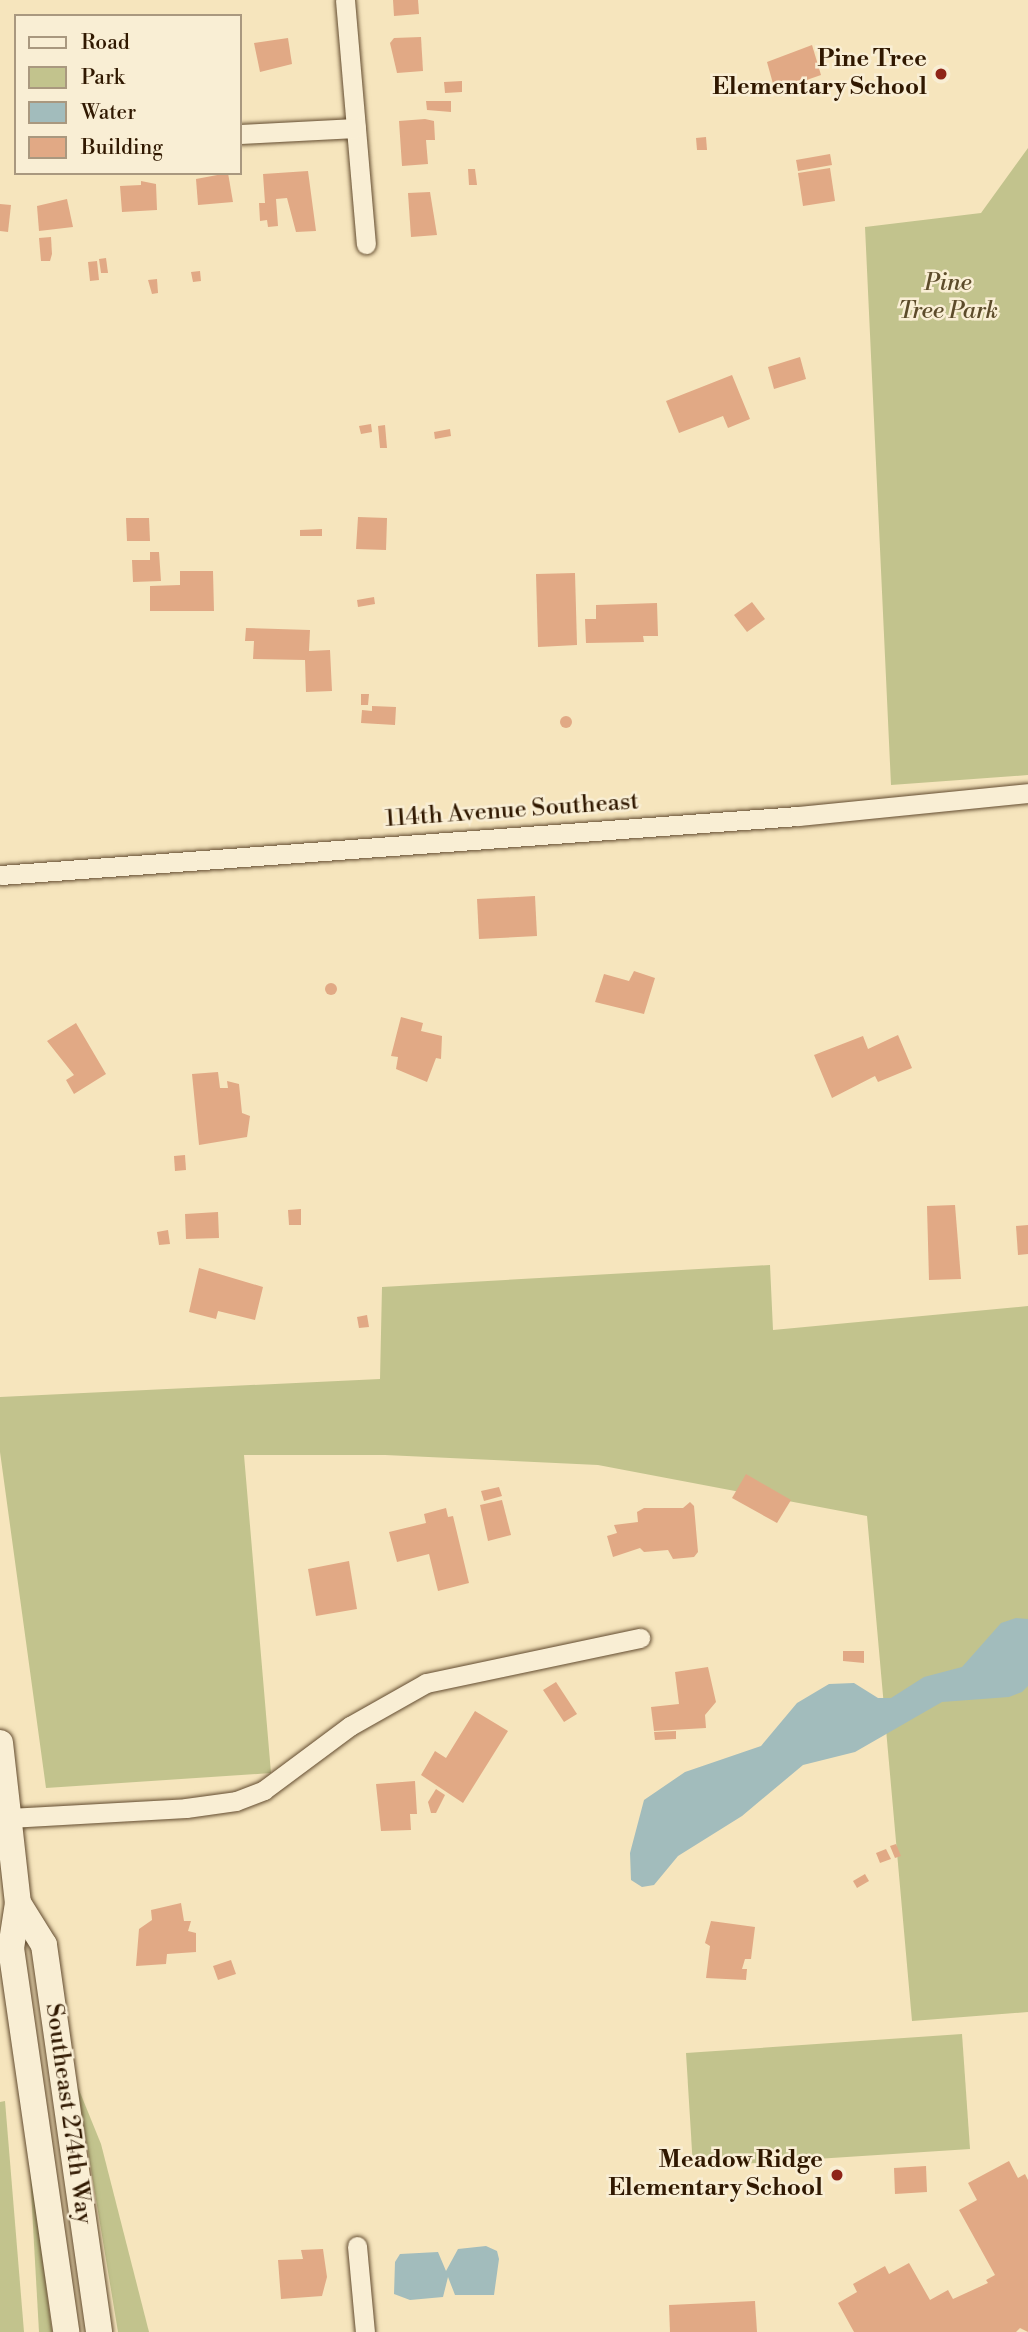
<!DOCTYPE html>
<html>
<head>
<meta charset="utf-8">
<style>
  body { margin:0 }
  #map { position:relative; width:1028px; height:2332px; overflow:hidden; background:#f6e5bd; font-family:"Libre Bodoni",serif }
  div>[style] { position:absolute }
  .green>* { inset:0; background:#c2c38d }
  .water>* { inset:0; background:#a2bcbc }
  .building>* { inset:0; background:#e1a985 }
  .round { border-radius:50% }
  .roads { filter:drop-shadow(0 0 2px #624b2f) drop-shadow(0 0 2px #624b2f) }
  .minor>* { height:19px; margin:-9.5px; padding:0 9.5px; transform-origin:9.5px; border-radius:9.5px; background:#f9eed4 }
  .secondary>* { height:26px; margin:-13px; padding:0 13px; transform-origin:13px; border-radius:13px; background:#f9eed4 }
  .dots>* { width:19px; height:19px; translate:-50% -50%; box-sizing:border-box; border:4px solid #f9eed4; border-radius:50% }
  span { translate:-50% -50%; white-space:nowrap; text-align:center; line-height:1.15; -webkit-text-stroke:5px #f9eed4; paint-order:stroke }
  .poi-label { font-size:24px; color:#301800; font-weight:700 }
  .right { translate:-100% -50%; text-align:right }
  .park-label { font-size:24px; color:#5c4b2a; font-style:italic }
  .street-label { font-size:24px; color:#301800 }
  .legend { position:absolute; left:14px; top:14px; width:228px; height:161px; box-sizing:border-box; background:#f9eed4; border:2px solid #a9987f; margin:0; padding:9px 12px; list-style:none; font-size:21px; color:#301800 }
  .legend li { display:flex; align-items:center; gap:14px; height:35px }
  .legend b { width:35px; border:2px solid #a9987f }
</style>
</head>
<body>
<div id="map">
  <div class="green">
    <i style="clip-path:polygon(1028px 148px,1028px 775px,891px 785px,865px 227px,981px 213px)"></i>
    <i style="clip-path:polygon(770px 1265px,773px 1330px,1028px 1306px,1028px 2012px,912px 2021px,867px 1516px,598px 1465px,385px 1455px,244px 1455px,271px 1773px,46px 1788px,0 1452px,0 1397px,380px 1379px,382px 1287px)"></i>
    <i style="clip-path:polygon(962px 2034px,970px 2149px,693px 2167px,686px 2053px)"></i>
    <i style="clip-path:polygon(77px 2085px,101px 2144px,149px 2332px,118px 2332px)"></i>
    <i style="clip-path:polygon(5px 2101px,24px 2332px,0 2332px,0 2102px)"></i>
    <i style="clip-path:polygon(29px 2155px,52px 2332px,39px 2332px)"></i>
  </div>
  <div class="water">
    <i style="clip-path:polygon(1016px 1618px,1028px 1619px,1028px 1686px,1022px 1692px,1009px 1697px,942px 1702px,855px 1752px,803px 1765px,742px 1816px,678px 1856px,654px 1885px,642px 1887px,631px 1880px,630px 1853px,644px 1800px,685px 1772px,761px 1746px,797px 1703px,829px 1684px,854px 1683px,878px 1698px,891px 1698px,924px 1677px,962px 1667px,1001px 1623px)"></i>
    <i style="clip-path:polygon(486px 2246px,497px 2251px,499px 2259px,494px 2295px,455px 2295px,448px 2277px,443px 2297px,410px 2300px,394px 2294px,395px 2262px,400px 2254px,438px 2252px,446px 2271px,458px 2249px)"></i>
  </div>
  <div class="building">
    <i style="clip-path:polygon(393px 0,418px 0,419px 14px,394px 16px)"></i>
    <i style="clip-path:polygon(421px 37px,423px 71px,397px 73px,390px 43px,394px 38px)"></i>
    <i style="clip-path:polygon(288px 38px,292px 64px,260px 72px,254px 43px)"></i>
    <i style="clip-path:polygon(812px 45px,821px 75px,775px 91px,767px 62px)"></i>
    <i style="clip-path:polygon(462px 81px,462px 92px,445px 93px,444px 82px)"></i>
    <i style="clip-path:polygon(426px 101px,451px 101px,451px 112px,427px 110px)"></i>
    <i style="clip-path:polygon(425px 119px,434px 121px,435px 140px,426px 140px,428px 164px,402px 166px,399px 121px)"></i>
    <i style="clip-path:polygon(706px 137px,707px 150px,697px 150px,696px 138px)"></i>
    <i style="clip-path:polygon(830px 154px,832px 165px,798px 171px,796px 160px)"></i>
    <i style="clip-path:polygon(830px 168px,835px 201px,803px 206px,798px 173px)"></i>
    <i style="clip-path:polygon(468px 169px,475px 169px,477px 185px,469px 185px)"></i>
    <i style="clip-path:polygon(308px 171px,316px 231px,296px 232px,287px 198px,276px 199px,278px 226px,268px 227px,267px 220px,260px 221px,259px 203px,265px 203px,263px 174px)"></i>
    <i style="clip-path:polygon(228px 173px,233px 202px,198px 205px,196px 179px)"></i>
    <i style="clip-path:polygon(141px 181px,156px 184px,157px 210px,122px 212px,120px 186px,141px 185px)"></i>
    <i style="clip-path:polygon(430px 192px,437px 235px,411px 237px,408px 193px)"></i>
    <i style="clip-path:polygon(67px 199px,73px 227px,39px 231px,37px 206px)"></i>
    <i style="clip-path:polygon(0 204px,11px 205px,8px 232px,0 231px)"></i>
    <i style="clip-path:polygon(51px 237px,52px 254px,50px 261px,41px 261px,39px 238px)"></i>
    <i style="clip-path:polygon(106px 258px,108px 273px,101px 273px,99px 259px)"></i>
    <i style="clip-path:polygon(97px 261px,99px 280px,90px 281px,88px 262px)"></i>
    <i style="clip-path:polygon(200px 271px,201px 281px,193px 282px,191px 272px)"></i>
    <i style="clip-path:polygon(157px 279px,158px 293px,152px 294px,148px 280px)"></i>
    <i style="clip-path:polygon(800px 357px,806px 379px,774px 389px,768px 367px)"></i>
    <i style="clip-path:polygon(732px 375px,750px 419px,728px 428px,723px 416px,679px 433px,666px 401px)"></i>
    <i style="clip-path:polygon(371px 424px,372px 432px,361px 434px,359px 426px)"></i>
    <i style="clip-path:polygon(385px 425px,387px 448px,380px 448px,378px 426px)"></i>
    <i style="clip-path:polygon(450px 429px,451px 436px,435px 439px,434px 432px)"></i>
    <i style="clip-path:polygon(358px 517px,387px 518px,386px 550px,356px 549px)"></i>
    <i style="clip-path:polygon(126px 518px,149px 518px,150px 541px,127px 541px)"></i>
    <i style="clip-path:polygon(322px 529px,322px 536px,300px 536px,300px 530px)"></i>
    <i style="clip-path:polygon(150px 552px,159px 552px,161px 581px,133px 582px,132px 560px,150px 560px)"></i>
    <i style="clip-path:polygon(180px 571px,213px 571px,214px 611px,150px 611px,150px 586px,180px 585px)"></i>
    <i style="clip-path:polygon(575px 573px,577px 645px,538px 647px,536px 574px)"></i>
    <i style="clip-path:polygon(374px 597px,375px 604px,358px 607px,357px 600px)"></i>
    <i style="clip-path:polygon(752px 602px,765px 619px,747px 632px,734px 615px)"></i>
    <i style="clip-path:polygon(657px 603px,658px 636px,643px 636px,644px 642px,586px 643px,585px 619px,596px 619px,596px 605px)"></i>
    <i style="clip-path:polygon(246px 628px,310px 630px,309px 651px,330px 650px,332px 691px,306px 692px,305px 660px,253px 659px,254px 641px,245px 641px)"></i>
    <i style="clip-path:polygon(361px 694px,369px 694px,368px 705px,361px 705px)"></i>
    <i style="clip-path:polygon(372px 706px,396px 707px,395px 725px,361px 723px,362px 710px,372px 711px)"></i>
    <i class="round" style="left:560px;top:716px;width:12px;height:12px"></i>
    <i style="clip-path:polygon(535px 896px,537px 936px,479px 939px,477px 899px)"></i>
    <i style="clip-path:polygon(634px 971px,655px 978px,644px 1014px,595px 1002px,604px 974px,629px 981px)"></i>
    <i class="round" style="left:325px;top:983px;width:12px;height:12px"></i>
    <i style="clip-path:polygon(401px 1017px,423px 1023px,421px 1031px,442px 1036px,441px 1059px,436px 1058px,427px 1082px,396px 1069px,398px 1057px,391px 1056px)"></i>
    <i style="clip-path:polygon(76px 1023px,106px 1074px,74px 1094px,66px 1080px,74px 1075px,47px 1041px)"></i>
    <i style="clip-path:polygon(898px 1035px,912px 1068px,878px 1082px,875px 1076px,832px 1098px,814px 1055px,863px 1036px,868px 1049px)"></i>
    <i style="clip-path:polygon(218px 1072px,220px 1088px,228px 1088px,227px 1081px,239px 1084px,242px 1113px,250px 1116px,247px 1137px,199px 1145px,192px 1074px)"></i>
    <i style="clip-path:polygon(185px 1155px,186px 1170px,175px 1171px,174px 1156px)"></i>
    <i style="clip-path:polygon(955px 1205px,961px 1279px,929px 1280px,927px 1206px)"></i>
    <i style="clip-path:polygon(301px 1209px,301px 1225px,289px 1225px,288px 1210px)"></i>
    <i style="clip-path:polygon(218px 1212px,219px 1238px,186px 1239px,185px 1214px)"></i>
    <i style="clip-path:polygon(1028px 1225px,1028px 1254px,1018px 1255px,1016px 1226px)"></i>
    <i style="clip-path:polygon(168px 1230px,170px 1244px,159px 1245px,157px 1232px)"></i>
    <i style="clip-path:polygon(199px 1268px,263px 1287px,255px 1320px,218px 1311px,216px 1319px,189px 1312px)"></i>
    <i style="clip-path:polygon(367px 1315px,369px 1327px,359px 1328px,357px 1317px)"></i>
    <i style="clip-path:polygon(746px 1474px,791px 1500px,777px 1523px,732px 1498px)"></i>
    <i style="clip-path:polygon(499px 1487px,502px 1496px,484px 1501px,481px 1491px)"></i>
    <i style="clip-path:polygon(502px 1500px,511px 1535px,488px 1541px,480px 1505px)"></i>
    <i style="clip-path:polygon(690px 1502px,694px 1506px,698px 1552px,694px 1557px,673px 1559px,668px 1550px,644px 1552px,640px 1548px,613px 1557px,607px 1536px,617px 1533px,614px 1525px,638px 1522px,637px 1512px,644px 1508px,683px 1508px)"></i>
    <i style="clip-path:polygon(446px 1508px,448px 1517px,453px 1516px,469px 1583px,438px 1591px,429px 1554px,397px 1562px,389px 1532px,426px 1523px,424px 1514px)"></i>
    <i style="clip-path:polygon(349px 1561px,357px 1609px,316px 1616px,308px 1569px)"></i>
    <i style="clip-path:polygon(843px 1651px,864px 1651px,864px 1663px,843px 1661px)"></i>
    <i style="clip-path:polygon(708px 1667px,716px 1702px,705px 1715px,706px 1728px,654px 1731px,651px 1707px,679px 1704px,675px 1672px)"></i>
    <i style="clip-path:polygon(556px 1682px,577px 1714px,564px 1722px,543px 1690px)"></i>
    <i style="clip-path:polygon(475px 1711px,508px 1731px,463px 1803px,421px 1775px,435px 1751px,446px 1758px)"></i>
    <i style="clip-path:polygon(676px 1731px,676px 1739px,655px 1740px,654px 1732px)"></i>
    <i style="clip-path:polygon(415px 1781px,417px 1814px,410px 1814px,411px 1830px,381px 1831px,376px 1784px)"></i>
    <i style="clip-path:polygon(436px 1789px,445px 1795px,436px 1813px,431px 1813px,428px 1802px)"></i>
    <i style="clip-path:polygon(896px 1844px,901px 1856px,895px 1858px,890px 1846px)"></i>
    <i style="clip-path:polygon(886px 1849px,891px 1859px,880px 1863px,876px 1853px)"></i>
    <i style="clip-path:polygon(865px 1874px,869px 1881px,857px 1888px,853px 1881px)"></i>
    <i style="clip-path:polygon(181px 1903px,184px 1921px,191px 1921px,188px 1931px,196px 1933px,196px 1952px,167px 1954px,166px 1964px,136px 1966px,139px 1929px,152px 1920px,151px 1910px)"></i>
    <i style="clip-path:polygon(711px 1921px,755px 1927px,751px 1959px,745px 1959px,742px 1969px,747px 1969px,746px 1980px,706px 1978px,710px 1946px,705px 1943px)"></i>
    <i style="clip-path:polygon(231px 1960px,236px 1974px,218px 1980px,213px 1966px)"></i>
    <i style="clip-path:polygon(1009px 2161px,1018px 2178px,1025px 2174px,1028px 2180px,1028px 2332px,1020px 2328px,1016px 2332px,854px 2332px,838px 2303px,857px 2292px,853px 2284px,885px 2266px,889px 2274px,909px 2263px,930px 2300px,948px 2290px,953px 2299px,988px 2283px,986px 2280px,995px 2275px,959px 2210px,977px 2200px,968px 2183px)"></i>
    <i style="clip-path:polygon(926px 2166px,927px 2192px,895px 2194px,894px 2168px)"></i>
    <i style="clip-path:polygon(323px 2249px,327px 2277px,322px 2296px,281px 2299px,278px 2260px,303px 2259px,301px 2250px)"></i>
    <i style="clip-path:polygon(755px 2301px,757px 2332px,670px 2332px,669px 2305px)"></i>
  </div>
  <div class="roads">
    <div class="minor">
      <i style="left:345px;top:0;width:245px;rotate:85.1deg"></i>
      <i style="left:240px;top:134px;width:116px;rotate:-3deg"></i>
      <i style="left:0;top:875px;width:800px;rotate:-4.23deg"></i>
      <i style="left:798px;top:816px;width:231px;rotate:-5.7deg"></i>
      <i style="left:9px;top:1818px;width:177px;rotate:-3.2deg"></i>
      <i style="left:186px;top:1808px;width:50px;rotate:-8deg"></i>
      <i style="left:236px;top:1801px;width:30px;rotate:-21deg"></i>
      <i style="left:264px;top:1790px;width:107px;rotate:-36.7deg"></i>
      <i style="left:350px;top:1726px;width:87px;rotate:-29.5deg"></i>
      <i style="left:426px;top:1683px;width:219px;rotate:-11.9deg"></i>
      <i style="left:357px;top:2246px;width:86px;rotate:84.7deg"></i>
    </div>
    <div class="secondary">
      <i style="left:0;top:1743px;width:161px;rotate:83.6deg"></i>
      <i style="left:18px;top:1903px;width:46px;rotate:98.8deg"></i>
      <i style="left:11px;top:1948px;width:388px;rotate:81.8deg"></i>
      <i style="left:18px;top:1903px;width:49px;rotate:58.2deg"></i>
      <i style="left:44px;top:1945px;width:391px;rotate:81.9deg"></i>
    </div>
  </div>
  <div class="dots">
    <i style="left:941px;top:74px;background:#8f2418"></i>
    <i style="left:837px;top:2175px;background:#8f2418"></i>
  </div>
  <div class="poi-label">
    <span class="right" style="left:927px;top:74px">Pine Tree<br>Elementary School</span>
    <span class="right" style="left:823px;top:2175px">Meadow Ridge<br>Elementary School</span>
  </div>
  <div class="park-label">
    <span style="left:948px;top:298px">Pine<br>Tree Park</span>
  </div>
  <div class="street-label">
    <span style="left:512px;top:811px;rotate:-4deg">114th Avenue Southeast</span>
    <span style="left:68px;top:2114px;rotate:82deg">Southeast 274th Way</span>
  </div>
  <ul class="legend">
  <li><b style="height:9px;background:#f9eed4"></b>Road</li>
  <li><b style="height:19px;background:#c2c38d"></b>Park</li>
  <li><b style="height:19px;background:#a2bcbc"></b>Water</li>
  <li><b style="height:19px;background:#e1a985"></b>Building</li>
  </ul>
</div>
</body>
</html>
